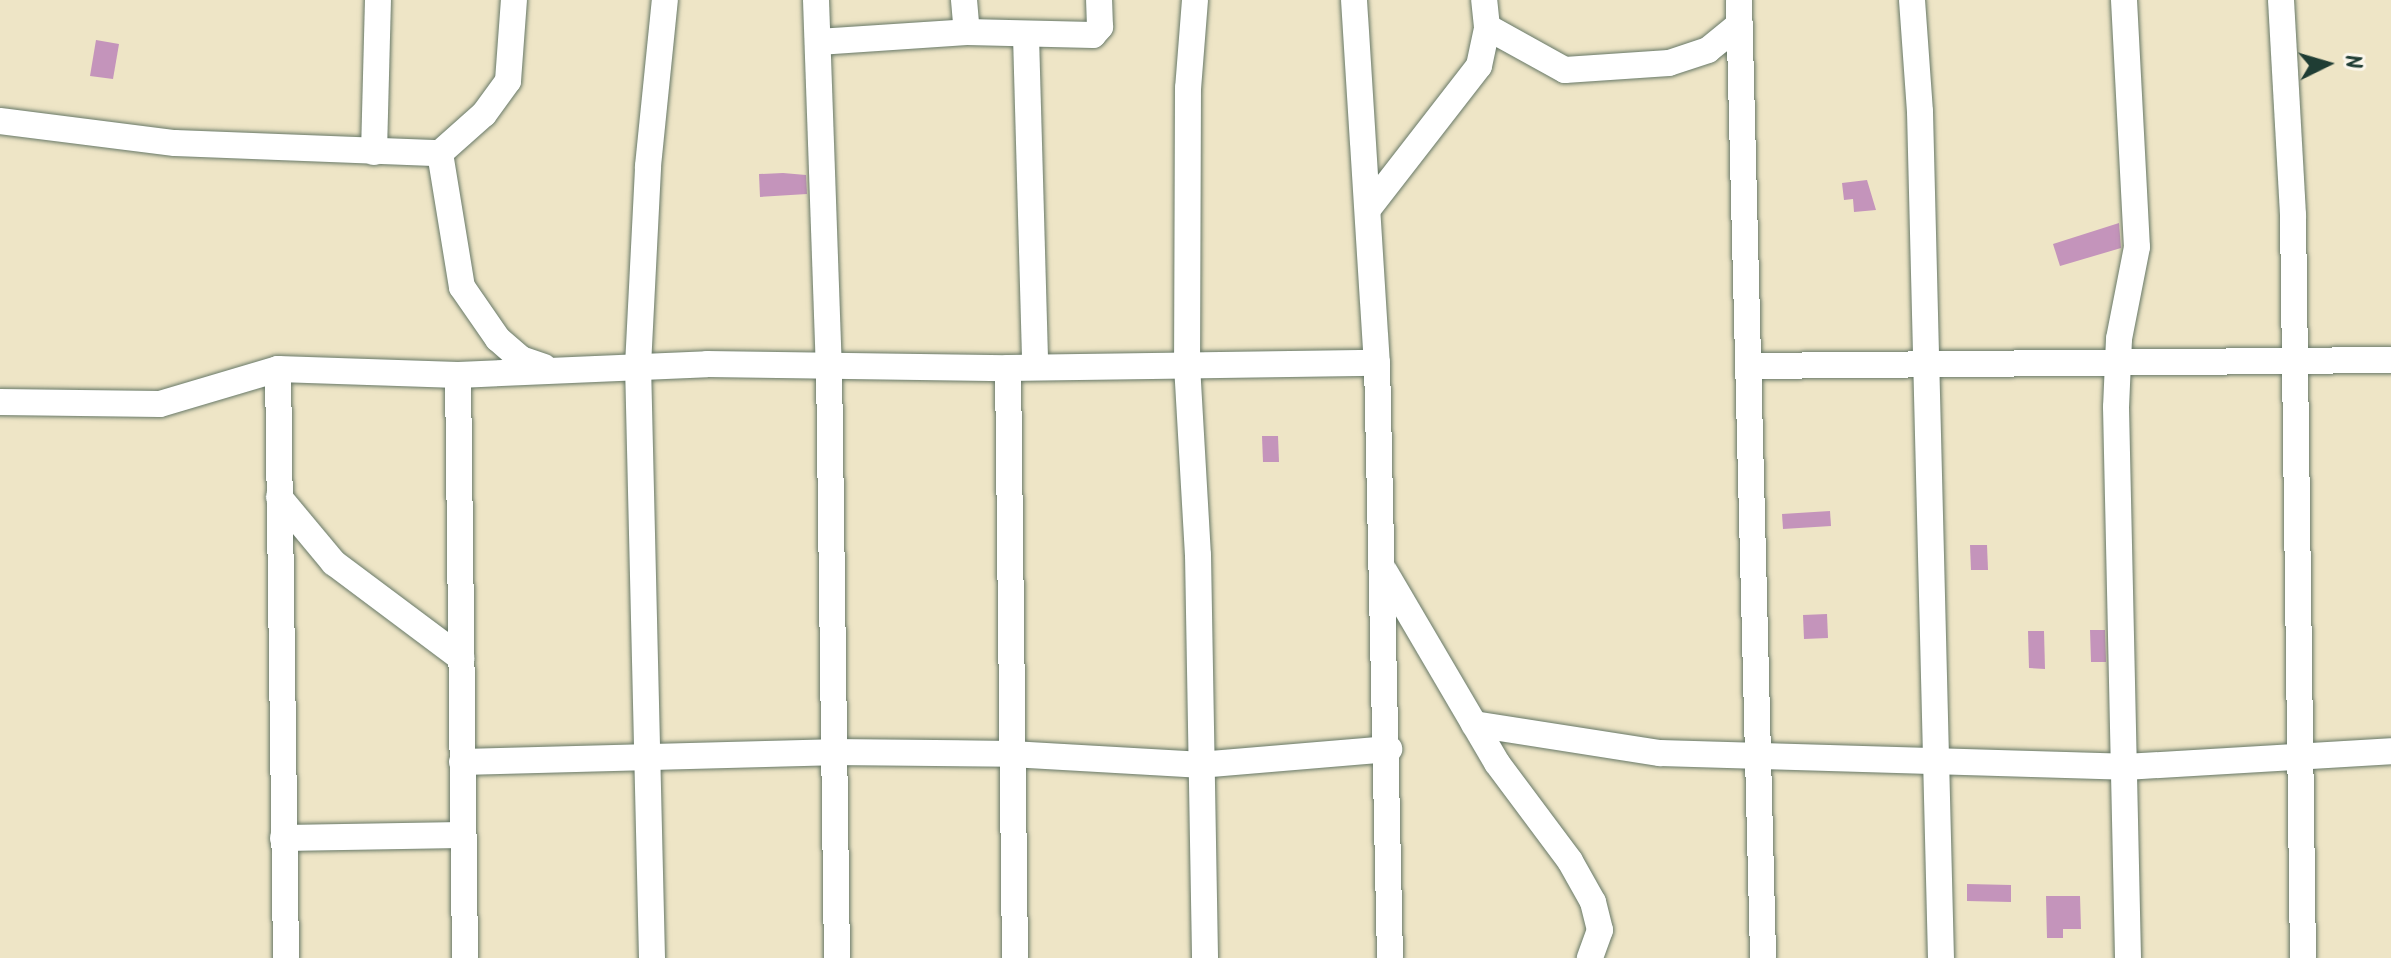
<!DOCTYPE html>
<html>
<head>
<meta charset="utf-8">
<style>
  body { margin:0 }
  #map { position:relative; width:2391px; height:958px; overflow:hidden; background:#eee5c6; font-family:Kalam,sans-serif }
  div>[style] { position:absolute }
  .building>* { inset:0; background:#c494bb }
  .roads { filter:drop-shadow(0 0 2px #677867) drop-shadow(0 0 2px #677867) }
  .minor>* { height:26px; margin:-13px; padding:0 13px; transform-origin:13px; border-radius:13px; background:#fff }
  span { translate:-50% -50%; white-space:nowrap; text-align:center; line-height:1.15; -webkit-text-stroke:6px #fbf7ec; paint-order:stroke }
  .north { position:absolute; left:2287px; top:24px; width:80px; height:80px; -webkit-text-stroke:6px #fbf7ec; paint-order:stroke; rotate:85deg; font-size:22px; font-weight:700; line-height:32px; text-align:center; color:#1f3d34 }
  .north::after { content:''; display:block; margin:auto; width:28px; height:36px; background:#1f3d34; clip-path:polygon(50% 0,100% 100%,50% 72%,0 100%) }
</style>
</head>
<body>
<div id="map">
  <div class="building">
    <i style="clip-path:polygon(96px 40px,119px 44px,113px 79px,90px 76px)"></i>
    <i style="clip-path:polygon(783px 173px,806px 175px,807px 194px,760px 197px,759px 174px)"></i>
    <i style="clip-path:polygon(1867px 180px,1876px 210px,1854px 212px,1853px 199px,1844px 200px,1842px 183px)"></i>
    <i style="clip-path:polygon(2119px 223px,2121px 248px,2060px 266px,2053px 244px)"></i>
    <i style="clip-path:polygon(1262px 436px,1278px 436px,1279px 462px,1263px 462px)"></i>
    <i style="clip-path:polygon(1830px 511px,1831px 526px,1783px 529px,1782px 514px)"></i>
    <i style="clip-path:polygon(1970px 545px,1987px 545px,1988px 570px,1971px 570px)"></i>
    <i style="clip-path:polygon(1827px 614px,1828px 638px,1804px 639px,1803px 615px)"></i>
    <i style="clip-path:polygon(2090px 630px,2105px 630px,2106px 662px,2091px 662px)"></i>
    <i style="clip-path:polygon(2028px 631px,2044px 631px,2045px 669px,2029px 668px)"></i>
    <i style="clip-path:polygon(1967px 884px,2011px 885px,2011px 902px,1967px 901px)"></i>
    <i style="clip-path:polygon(2046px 896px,2080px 896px,2081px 929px,2063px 929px,2063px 938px,2047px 938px)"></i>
  </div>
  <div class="roads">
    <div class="minor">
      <i style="left:816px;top:0;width:365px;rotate:88deg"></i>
      <i style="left:829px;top:365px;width:593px;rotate:89.23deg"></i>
      <i style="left:964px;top:0;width:32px;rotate:85deg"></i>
      <i style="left:1195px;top:0;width:88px;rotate:94.5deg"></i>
      <i style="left:1188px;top:88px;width:277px;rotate:90.2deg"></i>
      <i style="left:1187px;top:365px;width:190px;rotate:86.7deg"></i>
      <i style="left:1198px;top:555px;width:403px;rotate:89deg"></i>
      <i style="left:1354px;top:0;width:364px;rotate:86.4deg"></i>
      <i style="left:1377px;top:363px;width:595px;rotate:88.75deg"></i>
      <i style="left:1739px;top:0;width:958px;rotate:88.56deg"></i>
      <i style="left:1912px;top:0;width:112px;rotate:85.9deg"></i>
      <i style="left:1920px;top:112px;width:846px;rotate:88.58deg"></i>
      <i style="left:2124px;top:0;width:247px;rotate:87deg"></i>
      <i style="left:2137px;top:247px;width:94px;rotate:101.1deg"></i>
      <i style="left:2119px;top:339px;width:68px;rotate:92.5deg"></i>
      <i style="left:2116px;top:407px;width:551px;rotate:88.75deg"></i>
      <i style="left:2281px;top:0;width:215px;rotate:86.8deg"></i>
      <i style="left:2293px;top:215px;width:743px;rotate:89.23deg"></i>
      <i style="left:1487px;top:27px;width:89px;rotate:28.9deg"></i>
      <i style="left:1565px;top:70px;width:104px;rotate:-3.9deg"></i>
      <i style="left:1669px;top:63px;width:41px;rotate:-18.4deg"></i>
      <i style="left:1708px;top:50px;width:41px;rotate:-39.1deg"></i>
      <i style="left:1026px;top:36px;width:331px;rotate:88.4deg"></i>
      <i style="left:818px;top:42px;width:149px;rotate:-3.8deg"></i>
      <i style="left:967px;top:32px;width:126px;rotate:1.4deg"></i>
      <i style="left:1093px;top:35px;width:11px;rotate:-49deg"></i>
      <i style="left:1100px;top:27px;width:27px;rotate:-92deg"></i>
      <i style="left:0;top:121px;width:176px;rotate:7.2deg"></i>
      <i style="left:175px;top:143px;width:265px;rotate:2.2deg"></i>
      <i style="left:440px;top:153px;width:136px;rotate:80.7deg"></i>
      <i style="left:462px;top:287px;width:63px;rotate:55.3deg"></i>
      <i style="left:498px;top:339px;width:30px;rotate:41deg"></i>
      <i style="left:521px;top:359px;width:24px;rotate:19deg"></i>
      <i style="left:374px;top:152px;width:152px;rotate:-88.5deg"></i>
      <i style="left:440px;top:153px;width:59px;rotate:-41.6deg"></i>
      <i style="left:484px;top:114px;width:41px;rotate:-54deg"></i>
      <i style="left:508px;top:81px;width:81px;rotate:-85.8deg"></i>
      <i style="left:1368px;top:209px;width:181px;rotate:-52.2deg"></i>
      <i style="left:1479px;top:66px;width:40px;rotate:-78deg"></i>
      <i style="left:1487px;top:27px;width:27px;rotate:-96deg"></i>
      <i style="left:1750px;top:366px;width:641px;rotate:-0.54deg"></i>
      <i style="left:1008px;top:368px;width:590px;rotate:89.32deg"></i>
      <i style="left:278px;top:369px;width:589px;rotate:89.22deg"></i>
      <i style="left:458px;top:375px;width:583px;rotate:89.31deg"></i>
      <i style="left:0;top:402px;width:160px;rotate:0.7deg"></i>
      <i style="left:160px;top:404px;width:123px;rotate:-16.5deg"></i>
      <i style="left:278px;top:369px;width:180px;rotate:1.9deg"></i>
      <i style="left:458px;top:375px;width:249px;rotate:-2.5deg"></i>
      <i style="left:707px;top:364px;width:301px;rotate:0.8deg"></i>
      <i style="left:1008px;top:368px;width:369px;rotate:-0.8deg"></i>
      <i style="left:279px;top:497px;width:86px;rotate:50.2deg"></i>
      <i style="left:334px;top:563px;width:159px;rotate:36.8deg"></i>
      <i style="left:1385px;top:572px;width:221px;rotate:59.6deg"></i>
      <i style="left:1497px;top:763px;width:122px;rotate:53.3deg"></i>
      <i style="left:1570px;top:861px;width:47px;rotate:60.7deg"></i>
      <i style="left:1593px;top:902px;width:29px;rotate:76deg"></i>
      <i style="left:1600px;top:930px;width:30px;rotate:110deg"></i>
      <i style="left:1474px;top:724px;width:188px;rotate:8.9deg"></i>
      <i style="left:1660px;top:753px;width:465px;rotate:1.7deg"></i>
      <i style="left:2125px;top:767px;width:266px;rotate:-3.4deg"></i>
      <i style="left:462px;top:762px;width:370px;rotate:-1.5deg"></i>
      <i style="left:832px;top:752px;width:179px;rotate:0.6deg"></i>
      <i style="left:1011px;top:754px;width:188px;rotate:3.3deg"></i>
      <i style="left:1199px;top:765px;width:191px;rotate:-4.8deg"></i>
      <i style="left:283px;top:838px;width:180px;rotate:-1deg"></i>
      <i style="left:652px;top:958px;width:592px;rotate:-91.35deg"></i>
      <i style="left:638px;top:366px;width:200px;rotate:-87.1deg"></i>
      <i style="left:648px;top:166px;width:167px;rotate:-84.2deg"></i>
    </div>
  </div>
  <div class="north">N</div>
</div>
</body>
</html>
